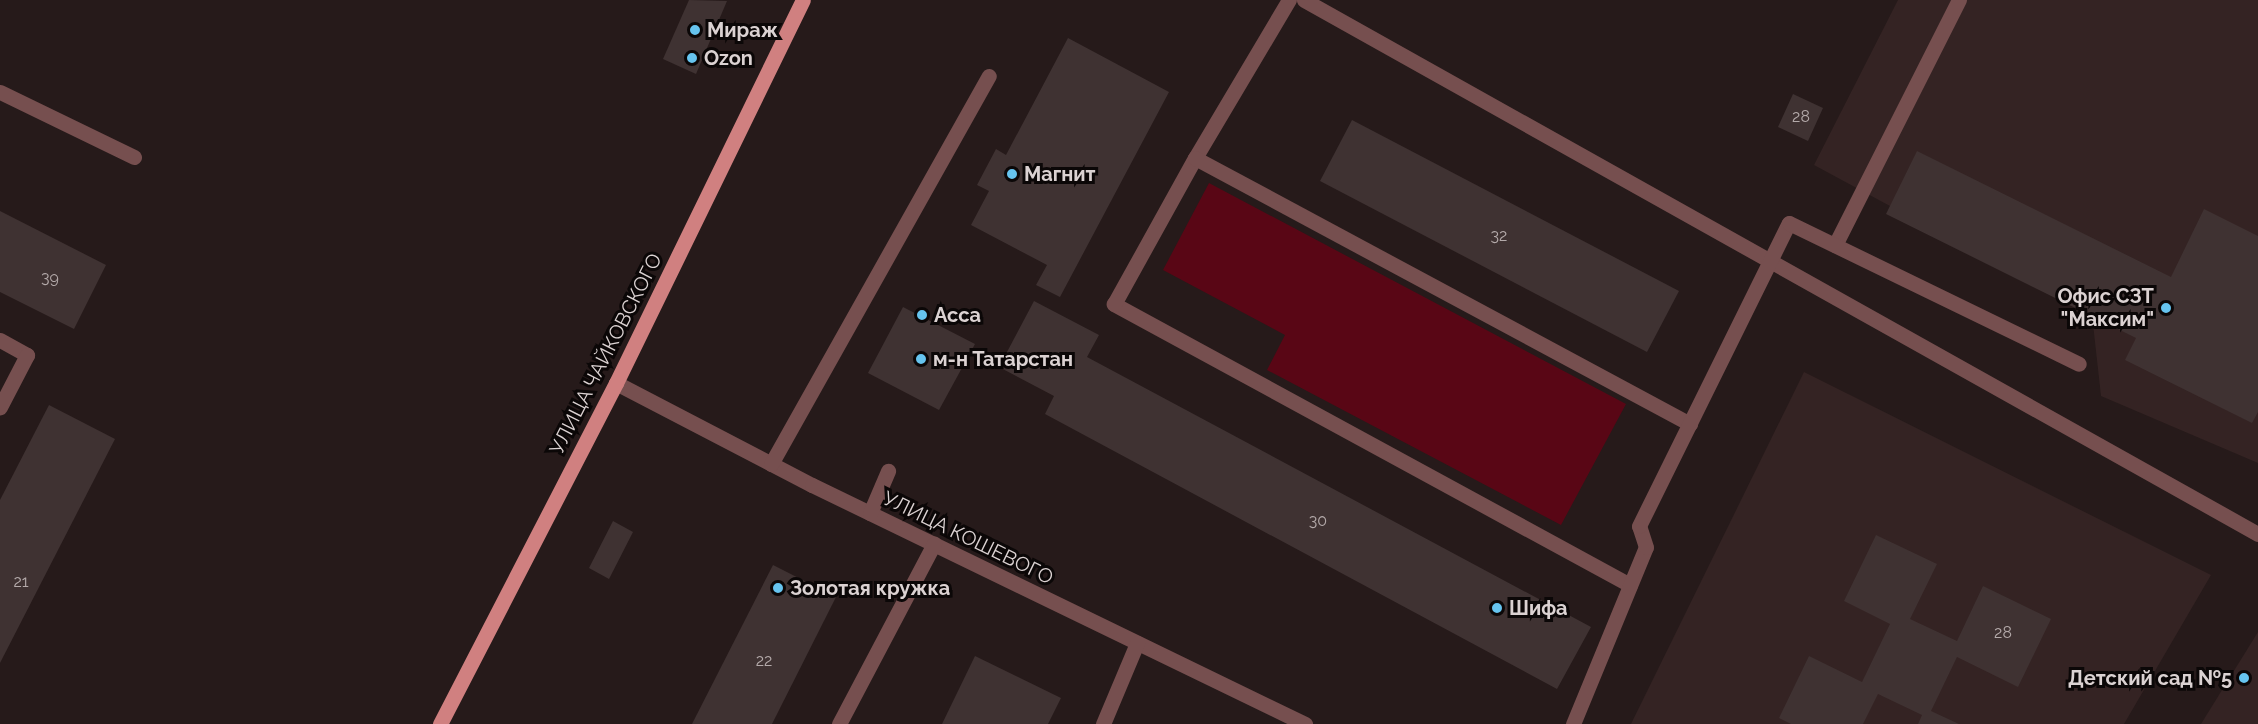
<!DOCTYPE html>
<html>
<head>
<meta charset="utf-8">
<style>
  body { margin:0 }
  #map { position:relative; width:2258px; height:724px; overflow:hidden; background:#261a1a; font-family:Raleway,sans-serif }
  div>[style] { position:absolute }
  .built>* { inset:0; background:#342323 }
  .green>* { inset:0; background:#590615 }
  .building>* { inset:0; background:#3f3232 }
  .minor>* { height:15px; margin:-7.5px; padding:0 7.5px; transform-origin:7.5px; border-radius:7.5px; background:#764f4f }
  .major>* { height:15px; margin:-7.5px; padding:0 7.5px; transform-origin:7.5px; border-radius:7.5px; background:#d08080 }
  .dots>* { width:16px; height:16px; translate:-50% -50%; box-sizing:border-box; border:3px solid #0b0707; border-radius:50% }
  span { translate:-50% -50%; white-space:nowrap; text-align:center; line-height:1.15; -webkit-text-stroke:6px #0b0707; paint-order:stroke }
  .number-label { font-size:16px; color:#b4aaaa }
  .number-label span { -webkit-text-stroke-width:0 }
  .poi-label { font-size:20px; color:#dbd2d2; font-weight:700 }
  .left { translate:0 -50%; text-align:left }
  .right { translate:-100% -50%; text-align:right }
  .street-label { font-size:20px; color:#dbd2d2 }
</style>
</head>
<body>
<div id="map">
  <div class="built">
    <i style="clip-path:polygon(1898px 0,2258px 0,2258px 463px,2101px 396px,2092px 315px,1814px 165px)"></i>
    <i style="clip-path:polygon(1804px 372px,2211px 575px,2124px 724px,1631px 724px)"></i>
    <i style="clip-path:polygon(2258px 632px,2258px 724px,2201px 724px)"></i>
  </div>
  <div class="green">
    <i style="clip-path:polygon(1209px 183px,1626px 404px,1561px 525px,1267px 370px,1285px 335px,1163px 270px)"></i>
  </div>
  <div class="building">
    <i style="clip-path:polygon(689px 0,727px 1px,696px 74px,663px 59px)"></i>
    <i style="clip-path:polygon(1068px 38px,1169px 92px,1060px 297px,1036px 285px,1047px 265px,971px 225px,989px 191px,977px 185px,996px 149px,1006px 155px)"></i>
    <i style="clip-path:polygon(1793px 94px,1823px 108px,1808px 141px,1778px 127px)"></i>
    <i style="clip-path:polygon(1352px 120px,1679px 291px,1647px 352px,1320px 181px)"></i>
    <i style="clip-path:polygon(1917px 151px,2171px 277px,2204px 209px,2258px 236px,2258px 412px,2252px 423px,2125px 360px,2136px 338px,1886px 214px)"></i>
    <i style="clip-path:polygon(0 211px,106px 265px,74px 329px,0 292px)"></i>
    <i style="clip-path:polygon(1034px 301px,1099px 335px,1087px 357px,1591px 627px,1557px 689px,1045px 414px,1054px 396px,999px 367px)"></i>
    <i style="clip-path:polygon(903px 307px,975px 344px,939px 410px,868px 373px)"></i>
    <i style="clip-path:polygon(49px 405px,115px 439px,0 663px,0 500px)"></i>
    <i style="clip-path:polygon(613px 521px,633px 532px,609px 579px,589px 568px)"></i>
    <i style="clip-path:polygon(1876px 535px,1937px 564px,1910px 619px,1957px 641px,1983px 586px,2051px 619px,2018px 687px,1957px 657px,1931px 711px,1959px 724px,1918px 724px,1922px 715px,1878px 694px,1863px 724px,1791px 724px,1779px 718px,1809px 656px,1862px 682px,1890px 624px,1844px 601px)"></i>
    <i style="clip-path:polygon(773px 565px,836px 597px,772px 724px,692px 724px)"></i>
    <i style="clip-path:polygon(975px 656px,1061px 698px,1048px 724px,942px 724px)"></i>
  </div>
  <div class="minor">
    <i style="left:1304px;top:0;width:1093px;rotate:29.24deg"></i>
    <i style="left:0;top:92px;width:149px;rotate:25.9deg"></i>
    <i style="left:1195px;top:158px;width:184px;rotate:-59.3deg"></i>
    <i style="left:1835px;top:245px;width:275px;rotate:-63.2deg"></i>
    <i style="left:0;top:340px;width:31px;rotate:29deg"></i>
    <i style="left:27px;top:355px;width:59px;rotate:117.4deg"></i>
    <i style="left:616px;top:383px;width:221px;rotate:27.5deg"></i>
    <i style="left:812px;top:485px;width:548px;rotate:25.86deg"></i>
    <i style="left:771px;top:464px;width:445px;rotate:-60.7deg"></i>
    <i style="left:870px;top:513px;width:46px;rotate:-66.8deg"></i>
    <i style="left:1630px;top:585px;width:588px;rotate:-151.43deg"></i>
    <i style="left:1114px;top:304px;width:167px;rotate:-61deg"></i>
    <i style="left:1195px;top:158px;width:562px;rotate:28.25deg"></i>
    <i style="left:839px;top:724px;width:204px;rotate:-62.2deg"></i>
    <i style="left:1103px;top:724px;width:88px;rotate:-67.2deg"></i>
    <i style="left:1573px;top:724px;width:191px;rotate:-67.6deg"></i>
    <i style="left:1646px;top:547px;width:22px;rotate:-108deg"></i>
    <i style="left:1639px;top:526px;width:338px;rotate:-63.7deg"></i>
    <i style="left:1789px;top:223px;width:322px;rotate:25.9deg"></i>
  </div>
  <div class="major">
    <i style="left:440px;top:724px;width:384px;rotate:-62.7deg"></i>
    <i style="left:616px;top:383px;width:426px;rotate:-64deg"></i>
  </div>
  <div class="dots">
    <i style="left:695px;top:30px;background:#66c4ef"></i>
    <i style="left:692px;top:58px;background:#66c4ef"></i>
    <i style="left:1012px;top:174px;background:#66c4ef"></i>
    <i style="left:2166px;top:308px;background:#66c4ef"></i>
    <i style="left:922px;top:315px;background:#66c4ef"></i>
    <i style="left:921px;top:359px;background:#66c4ef"></i>
    <i style="left:778px;top:588px;background:#66c4ef"></i>
    <i style="left:1497px;top:608px;background:#66c4ef"></i>
    <i style="left:2244px;top:678px;background:#66c4ef"></i>
  </div>
  <div class="number-label">
    <span style="left:1801px;top:117px">28</span>
    <span style="left:1499px;top:236px">32</span>
    <span style="left:50px;top:278px">39</span>
    <span style="left:1318px;top:521px">30</span>
    <span style="left:21px;top:582px">21</span>
    <span style="left:2003px;top:633px">28</span>
    <span style="left:764px;top:661px">22</span>
  </div>
  <div class="poi-label">
    <span class="left" style="left:707px;top:30px">Мираж</span>
    <span class="left" style="left:704px;top:58px">Ozon</span>
    <span class="left" style="left:1024px;top:174px">Магнит</span>
    <span class="right" style="left:2154px;top:308px">Офис СЗТ<br>"Максим"</span>
    <span class="left" style="left:934px;top:315px">Acca</span>
    <span class="left" style="left:933px;top:359px">м-н Татарстан</span>
    <span class="left" style="left:790px;top:588px">Золотая кружка</span>
    <span class="left" style="left:1509px;top:608px">Шифа</span>
    <span class="right" style="left:2232px;top:678px">Детский сад №5</span>
  </div>
  <div class="street-label">
    <span style="left:606px;top:354px;rotate:-63deg">УЛИЦА ЧАЙКОВСКОГО</span>
    <span style="left:968px;top:538px;rotate:26deg">УЛИЦА КОШЕВОГО</span>
  </div>
</div>
</body>
</html>
